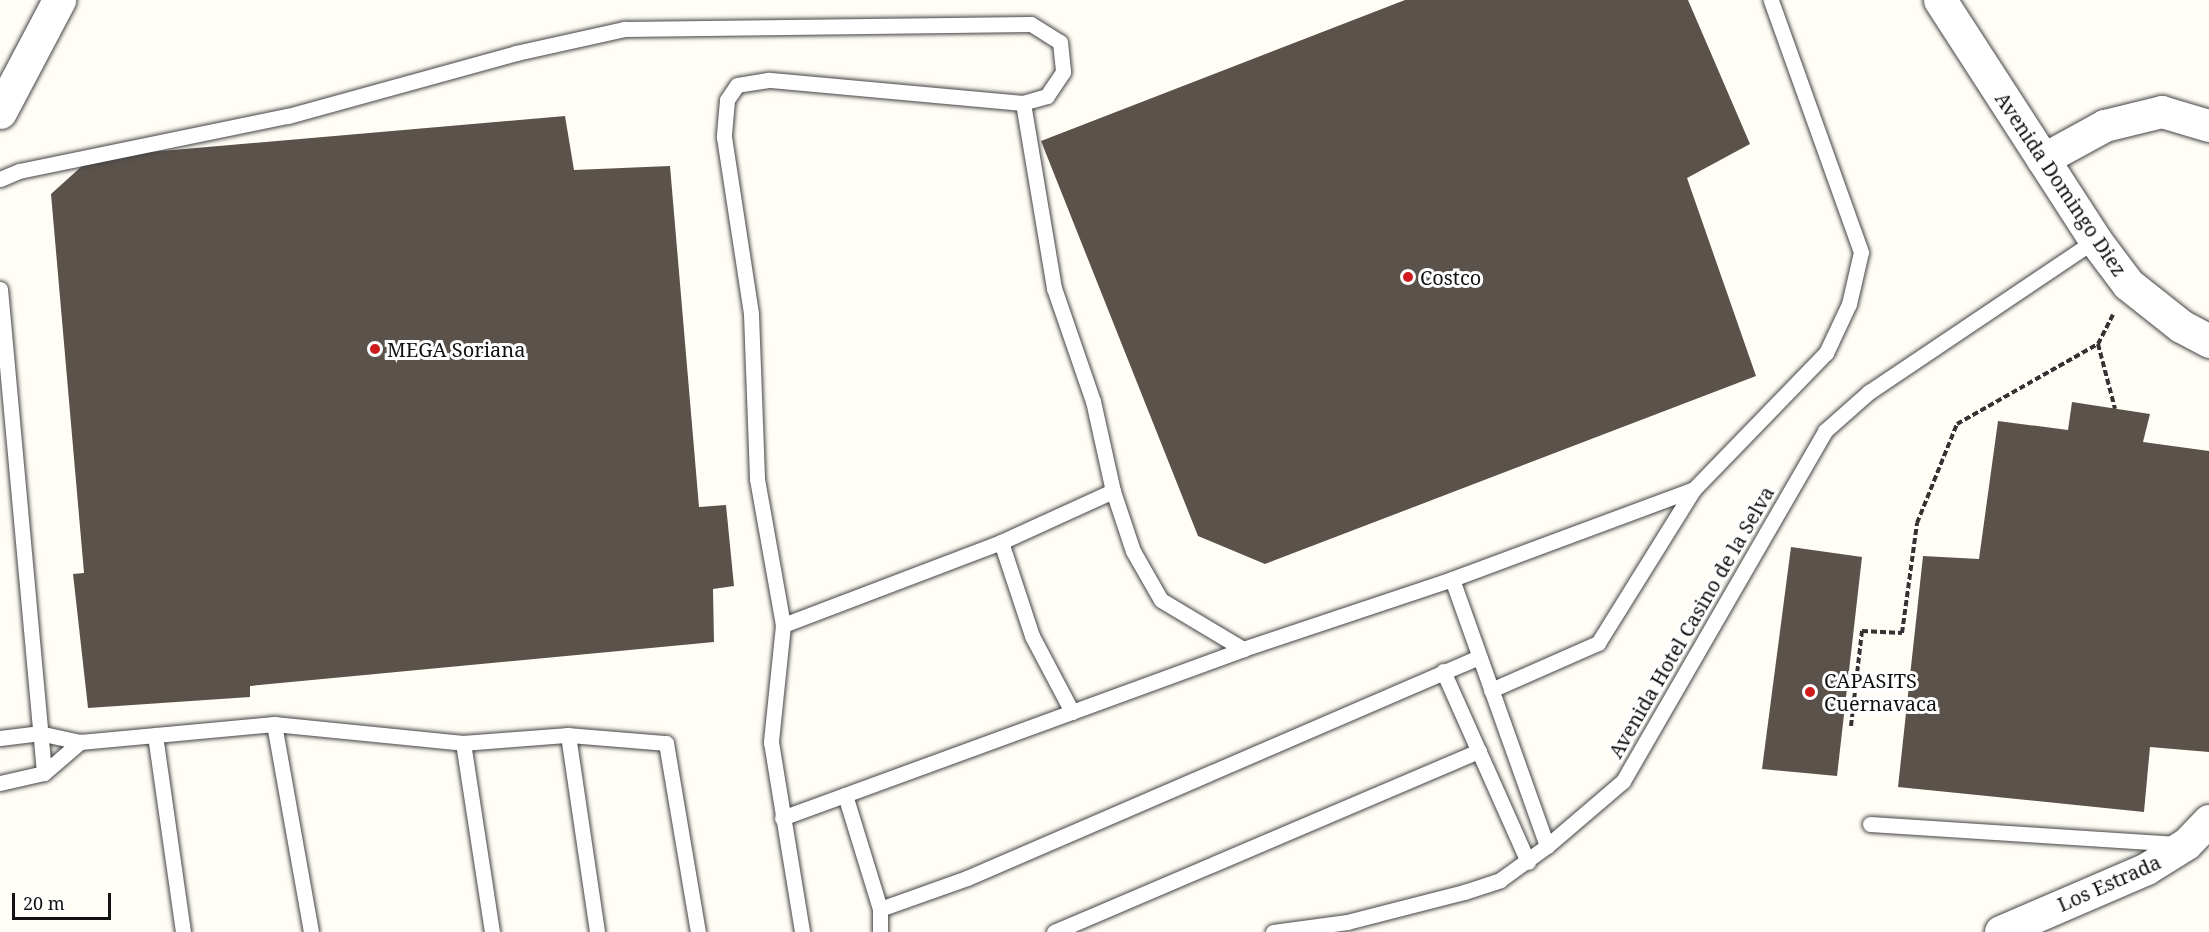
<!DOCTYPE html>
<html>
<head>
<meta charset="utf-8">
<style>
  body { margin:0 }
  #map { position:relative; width:2209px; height:932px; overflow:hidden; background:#fffdf5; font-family:"Noto Serif",serif }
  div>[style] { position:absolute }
  .building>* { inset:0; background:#5b524c }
  .path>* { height:4px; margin-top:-2px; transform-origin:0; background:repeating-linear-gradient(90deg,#333 0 6px,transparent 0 9px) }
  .roads { filter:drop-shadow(0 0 2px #444) drop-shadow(0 0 2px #444) }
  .service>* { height:15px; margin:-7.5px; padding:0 7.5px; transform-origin:7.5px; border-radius:7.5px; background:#fff }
  .minor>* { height:32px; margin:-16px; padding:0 16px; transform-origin:16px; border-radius:16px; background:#fff }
  .tertiary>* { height:33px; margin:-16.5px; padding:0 16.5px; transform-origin:16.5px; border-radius:16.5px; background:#fff }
  .dots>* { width:16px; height:16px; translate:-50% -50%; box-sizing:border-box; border:3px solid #fff; border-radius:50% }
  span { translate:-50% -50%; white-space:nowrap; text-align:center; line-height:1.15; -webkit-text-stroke:6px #fff; paint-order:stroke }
  .street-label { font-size:20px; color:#111 }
  .poi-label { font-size:20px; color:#111 }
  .left { translate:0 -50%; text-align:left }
  .scale { position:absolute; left:12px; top:893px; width:99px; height:27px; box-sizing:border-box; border:3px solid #111; border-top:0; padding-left:8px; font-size:18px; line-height:21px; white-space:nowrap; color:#111; -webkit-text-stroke:4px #fff; paint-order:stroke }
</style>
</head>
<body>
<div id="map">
  <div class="building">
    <i style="clip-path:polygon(1405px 0,1688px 0,1750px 144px,1687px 178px,1756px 376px,1265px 564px,1198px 536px,1041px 141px)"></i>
    <i style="clip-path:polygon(565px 116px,574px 170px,670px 166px,699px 507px,726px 505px,734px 586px,713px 589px,714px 642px,250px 686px,250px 697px,88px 708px,73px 574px,84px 573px,51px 194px,92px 157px)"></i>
    <i style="clip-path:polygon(2072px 402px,2150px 414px,2143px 442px,2209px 451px,2209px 752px,2150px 747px,2144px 812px,1898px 787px,1923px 556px,1979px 559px,1998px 421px,2068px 430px)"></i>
    <i style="clip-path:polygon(1791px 547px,1862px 557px,1837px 776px,1762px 769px)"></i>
  </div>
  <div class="path">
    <i style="left:2098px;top:344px;width:67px;rotate:75.3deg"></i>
    <i style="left:1851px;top:726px;width:96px;rotate:-83.4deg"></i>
    <i style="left:1862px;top:631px;width:40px;rotate:2.9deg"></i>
    <i style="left:1902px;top:633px;width:111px;rotate:-82.2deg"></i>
    <i style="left:1917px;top:523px;width:107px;rotate:-68deg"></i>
    <i style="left:1957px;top:424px;width:162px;rotate:-29.6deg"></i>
    <i style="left:2098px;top:344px;width:33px;rotate:-63deg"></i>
  </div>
  <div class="roads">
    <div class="service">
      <i style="left:1023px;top:103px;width:188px;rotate:80.5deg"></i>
      <i style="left:1054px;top:288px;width:120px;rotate:71deg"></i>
      <i style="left:1093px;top:401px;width:92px;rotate:77.5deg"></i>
      <i style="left:1113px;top:491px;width:63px;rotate:71.6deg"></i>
      <i style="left:1133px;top:551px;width:56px;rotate:60.3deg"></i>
      <i style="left:1161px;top:600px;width:96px;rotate:30.9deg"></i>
      <i style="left:0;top:179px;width:21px;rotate:-23deg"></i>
      <i style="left:19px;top:171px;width:275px;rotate:-11.6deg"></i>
      <i style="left:288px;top:116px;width:237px;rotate:-15.4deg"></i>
      <i style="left:516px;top:53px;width:111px;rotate:-12.5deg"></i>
      <i style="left:624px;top:29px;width:407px;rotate:-0.7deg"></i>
      <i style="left:1031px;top:24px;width:34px;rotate:32deg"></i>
      <i style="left:1060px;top:42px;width:30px;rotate:84deg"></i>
      <i style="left:1063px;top:72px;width:29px;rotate:124deg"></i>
      <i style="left:1047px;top:96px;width:25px;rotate:164deg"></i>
      <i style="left:1023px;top:103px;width:256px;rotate:-174.8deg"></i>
      <i style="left:768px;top:80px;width:31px;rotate:171deg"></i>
      <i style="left:737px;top:85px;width:18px;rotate:124deg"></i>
      <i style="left:727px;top:100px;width:37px;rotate:95deg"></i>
      <i style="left:724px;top:137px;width:179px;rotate:81.3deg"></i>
      <i style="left:751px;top:314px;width:165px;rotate:87.9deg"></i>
      <i style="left:757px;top:479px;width:148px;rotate:79.9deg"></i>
      <i style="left:783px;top:625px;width:118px;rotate:95.9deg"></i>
      <i style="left:771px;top:742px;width:193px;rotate:80.7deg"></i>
      <i style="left:0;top:289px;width:486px;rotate:84.8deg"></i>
      <i style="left:1001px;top:542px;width:99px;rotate:71.7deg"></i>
      <i style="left:1032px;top:636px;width:86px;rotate:62.2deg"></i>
      <i style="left:783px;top:625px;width:233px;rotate:-20.8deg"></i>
      <i style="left:1001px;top:542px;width:123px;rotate:-24.5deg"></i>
      <i style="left:1443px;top:671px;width:209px;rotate:66deg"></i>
      <i style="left:1491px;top:690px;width:117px;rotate:-23.7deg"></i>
      <i style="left:1598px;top:643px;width:181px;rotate:-58.1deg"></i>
      <i style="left:274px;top:724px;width:211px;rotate:79.9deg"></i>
      <i style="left:155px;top:735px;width:199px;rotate:81.9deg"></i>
      <i style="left:568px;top:735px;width:98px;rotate:4.7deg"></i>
      <i style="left:666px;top:743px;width:192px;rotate:80.4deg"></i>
      <i style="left:0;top:738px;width:39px;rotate:-7deg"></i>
      <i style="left:39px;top:733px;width:42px;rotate:12.4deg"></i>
      <i style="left:80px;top:742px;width:195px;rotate:-5.3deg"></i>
      <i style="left:274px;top:724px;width:190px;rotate:5.7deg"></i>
      <i style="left:0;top:783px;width:45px;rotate:-12.8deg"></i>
      <i style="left:44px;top:773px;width:48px;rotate:-40.7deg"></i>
      <i style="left:845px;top:795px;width:119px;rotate:72.9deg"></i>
      <i style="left:782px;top:818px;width:491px;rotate:-20.1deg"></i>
      <i style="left:1243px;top:649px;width:220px;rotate:-18.5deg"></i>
      <i style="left:1870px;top:824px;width:312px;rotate:3.7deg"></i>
      <i style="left:1547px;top:846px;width:283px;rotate:-109.6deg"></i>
      <i style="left:1452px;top:579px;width:258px;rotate:-20.4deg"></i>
      <i style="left:1694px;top:489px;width:190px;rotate:-45.9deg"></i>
      <i style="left:1826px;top:353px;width:54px;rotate:-64.9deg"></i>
      <i style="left:1849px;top:304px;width:53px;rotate:-77deg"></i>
      <i style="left:1861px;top:252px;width:268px;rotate:-109.7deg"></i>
      <i style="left:492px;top:932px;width:191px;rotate:-98.7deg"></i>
      <i style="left:463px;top:743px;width:105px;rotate:-4.4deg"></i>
      <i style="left:568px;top:735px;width:199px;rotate:81.6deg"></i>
      <i style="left:880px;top:932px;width:23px;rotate:-90deg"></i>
      <i style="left:880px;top:909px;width:92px;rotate:-19.6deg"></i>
      <i style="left:967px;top:878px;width:558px;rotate:-23.35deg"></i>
      <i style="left:1054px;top:932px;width:462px;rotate:-23.1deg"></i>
      <i style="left:1273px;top:932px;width:75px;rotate:-7.7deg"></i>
      <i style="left:1347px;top:922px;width:121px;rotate:-14.4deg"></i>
      <i style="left:1464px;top:892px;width:38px;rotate:-18deg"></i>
      <i style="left:1500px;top:880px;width:58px;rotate:-35.9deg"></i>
      <i style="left:1547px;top:846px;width:100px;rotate:-40.5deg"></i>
      <i style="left:1623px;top:781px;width:404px;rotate:-60deg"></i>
      <i style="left:1825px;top:431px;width:59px;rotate:-41.6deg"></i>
      <i style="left:1869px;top:392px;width:272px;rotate:-33.9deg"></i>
    </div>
    <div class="minor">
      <i style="left:2043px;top:160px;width:71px;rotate:-28.7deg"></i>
      <i style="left:2105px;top:126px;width:59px;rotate:-13.8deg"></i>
      <i style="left:2162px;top:112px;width:49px;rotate:16.6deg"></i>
      <i style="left:2001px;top:932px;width:159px;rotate:-23.3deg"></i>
      <i style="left:2147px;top:869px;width:47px;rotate:-32deg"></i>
      <i style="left:2187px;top:844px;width:32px;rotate:-46deg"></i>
    </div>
    <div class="tertiary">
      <i style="left:1940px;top:0;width:286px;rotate:57.1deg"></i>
      <i style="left:2095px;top:240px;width:55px;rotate:53.1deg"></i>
      <i style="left:2128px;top:284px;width:68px;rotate:38.4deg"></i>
      <i style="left:2181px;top:326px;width:32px;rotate:28deg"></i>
      <i style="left:0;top:112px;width:127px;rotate:-62.2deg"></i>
    </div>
  </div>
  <div class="dots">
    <i style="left:1408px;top:277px;background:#ce1c1d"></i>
    <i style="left:375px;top:349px;background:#ce1c1d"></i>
    <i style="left:1810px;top:692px;background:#ce1c1d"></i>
  </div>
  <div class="street-label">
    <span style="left:2061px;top:184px;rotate:56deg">Avenida Domingo Diez</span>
    <span style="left:1691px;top:622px;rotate:-60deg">Avenida Hotel Casino de la Selva</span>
    <span style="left:2109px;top:883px;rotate:-24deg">Los Estrada</span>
  </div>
  <div class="poi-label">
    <span class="left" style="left:1420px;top:277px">Costco</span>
    <span class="left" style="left:387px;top:349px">MEGA Soriana</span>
    <span class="left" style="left:1824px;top:692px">CAPASITS<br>Cuernavaca</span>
  </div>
  <div class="scale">20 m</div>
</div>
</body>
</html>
